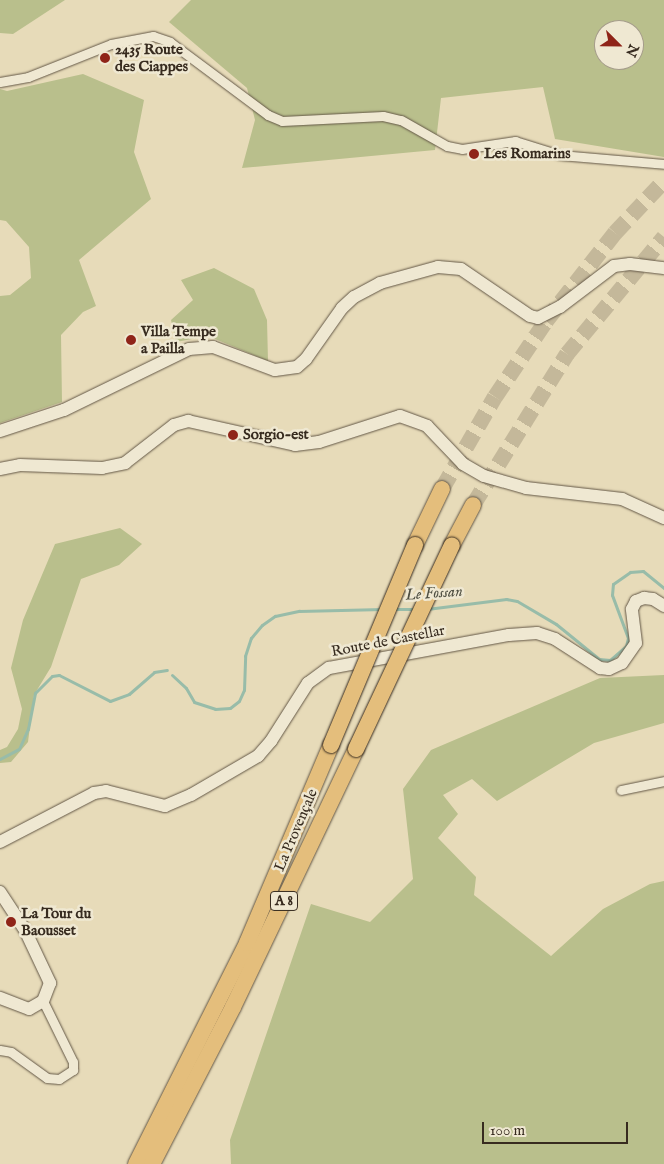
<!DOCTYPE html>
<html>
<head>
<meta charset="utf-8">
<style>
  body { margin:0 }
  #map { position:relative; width:664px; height:1164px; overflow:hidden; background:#e7dbb9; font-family:"IM FELL English",serif }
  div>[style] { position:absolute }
  .green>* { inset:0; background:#b9bf8c }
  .stream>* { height:3px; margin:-1.5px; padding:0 1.5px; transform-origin:1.5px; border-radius:1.5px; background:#98bca9 }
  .highway-tunnel>* { height:16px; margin-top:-8px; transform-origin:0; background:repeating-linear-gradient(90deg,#c4b89a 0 16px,transparent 0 24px) }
  .roads { filter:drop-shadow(0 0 1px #635746) drop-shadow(0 0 1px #635746) }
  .street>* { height:9px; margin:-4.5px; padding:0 4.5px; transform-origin:4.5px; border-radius:4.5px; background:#efe8d2 }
  .secondary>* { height:12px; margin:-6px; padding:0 6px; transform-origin:6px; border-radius:6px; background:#efe8d2 }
  .highway>* { height:16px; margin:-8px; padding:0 8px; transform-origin:8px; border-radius:8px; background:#e4be7c }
  .bridges { filter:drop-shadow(0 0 1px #372b1f) drop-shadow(0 0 1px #372b1f) }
  .highway-bridge>* { height:16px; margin:-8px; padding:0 8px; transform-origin:8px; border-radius:8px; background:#e4be7c }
  .dots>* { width:14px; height:14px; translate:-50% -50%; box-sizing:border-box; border:2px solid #efe8d2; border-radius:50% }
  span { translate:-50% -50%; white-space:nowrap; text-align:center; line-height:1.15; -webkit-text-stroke:5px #efe8d2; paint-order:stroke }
  .shield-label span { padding:1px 4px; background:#efe8d2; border:1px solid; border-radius:4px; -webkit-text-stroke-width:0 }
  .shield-label { font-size:14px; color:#372b1f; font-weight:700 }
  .poi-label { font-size:15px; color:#372b1f; font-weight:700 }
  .left { translate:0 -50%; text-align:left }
  .street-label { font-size:15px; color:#372b1f }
  .water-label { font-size:16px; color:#4f4f42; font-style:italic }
  .north { position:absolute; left:594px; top:20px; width:50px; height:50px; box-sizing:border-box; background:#efe8d2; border:1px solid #a59c8a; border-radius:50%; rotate:113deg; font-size:14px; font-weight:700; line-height:20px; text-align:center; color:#372b1f }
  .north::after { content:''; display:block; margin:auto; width:18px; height:22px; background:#8f2418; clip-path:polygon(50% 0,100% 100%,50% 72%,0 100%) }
  .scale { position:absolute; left:482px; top:1122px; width:146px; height:22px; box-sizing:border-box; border:2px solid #372b1f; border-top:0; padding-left:6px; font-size:15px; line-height:18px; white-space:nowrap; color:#372b1f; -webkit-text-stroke:4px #efe8d2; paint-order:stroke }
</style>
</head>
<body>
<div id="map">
  <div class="green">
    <i style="clip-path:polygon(0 0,65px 0,13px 34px,0 33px)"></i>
    <i style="clip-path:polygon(evenodd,191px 0,664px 0,664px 157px,555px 139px,543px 87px,441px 98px,435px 150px,242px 168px,255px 120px,247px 88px,169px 22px,191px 0,604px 30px,634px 30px,634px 60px,604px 60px,604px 30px)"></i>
    <i style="clip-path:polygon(83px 74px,144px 100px,134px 152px,151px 199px,79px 260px,96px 306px,83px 312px,61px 335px,62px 402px,0 423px,0 296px,10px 295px,31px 278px,29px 247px,6px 221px,0 220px,0 89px,7px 91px)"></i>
    <i style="clip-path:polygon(214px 268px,254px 289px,267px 320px,268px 361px,208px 336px,176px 342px,171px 320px,193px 300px,181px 280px)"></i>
    <i style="clip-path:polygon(120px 528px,142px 544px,119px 565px,81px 579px,51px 667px,34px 695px,28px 742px,11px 762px,0 763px,0 750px,7px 747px,18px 729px,22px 709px,11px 668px,23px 620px,55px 544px)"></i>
    <i style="clip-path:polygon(664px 675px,664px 723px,594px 743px,497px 801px,472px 779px,443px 795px,458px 814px,438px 838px,476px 877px,474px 895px,551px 956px,603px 909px,650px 884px,664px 881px,664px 1164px,231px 1164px,230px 1140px,311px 904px,370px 922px,413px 879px,403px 789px,431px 750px,600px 678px)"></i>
  </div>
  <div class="stream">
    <i style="left:394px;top:609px;width:21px"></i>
    <i style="left:427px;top:609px;width:80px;rotate:-7.2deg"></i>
    <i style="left:506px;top:599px;width:11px;rotate:10deg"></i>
    <i style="left:517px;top:601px;width:45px;rotate:30.5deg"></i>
    <i style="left:556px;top:624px;width:55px;rotate:39.1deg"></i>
    <i style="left:599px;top:659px;width:11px;rotate:5deg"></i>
    <i style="left:610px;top:660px;width:21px;rotate:-41deg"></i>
    <i style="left:626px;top:646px;width:8px;rotate:-76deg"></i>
    <i style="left:628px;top:638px;width:46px;rotate:-110.4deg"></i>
    <i style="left:612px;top:595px;width:11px;rotate:-85deg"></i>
    <i style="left:613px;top:584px;width:21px;rotate:-35deg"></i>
    <i style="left:630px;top:572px;width:13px;rotate:-4deg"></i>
    <i style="left:643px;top:571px;width:27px;rotate:39deg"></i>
    <i style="left:172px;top:675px;width:19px;rotate:43deg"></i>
    <i style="left:186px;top:688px;width:16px;rotate:60deg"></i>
    <i style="left:194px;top:702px;width:22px;rotate:18deg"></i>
    <i style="left:215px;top:709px;width:15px;rotate:-4deg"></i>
    <i style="left:230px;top:708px;width:11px;rotate:-38deg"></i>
    <i style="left:239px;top:701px;width:12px;rotate:-66deg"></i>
    <i style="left:244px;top:690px;width:34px;rotate:-88deg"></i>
    <i style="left:245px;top:656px;width:19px;rotate:-72deg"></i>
    <i style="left:251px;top:638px;width:17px;rotate:-50deg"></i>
    <i style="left:262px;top:625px;width:16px;rotate:-35deg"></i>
    <i style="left:275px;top:616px;width:25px;rotate:-12deg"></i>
    <i style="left:299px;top:611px;width:84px;rotate:-1.4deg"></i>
    <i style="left:0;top:759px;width:21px;rotate:-28deg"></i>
    <i style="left:19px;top:749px;width:22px;rotate:-66deg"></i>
    <i style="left:28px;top:729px;width:37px;rotate:-79deg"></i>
    <i style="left:35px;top:693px;width:24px;rotate:-45deg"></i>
    <i style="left:52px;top:676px;width:7px;rotate:-8deg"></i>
    <i style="left:59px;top:675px;width:57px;rotate:27deg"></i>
    <i style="left:110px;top:701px;width:20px;rotate:-20deg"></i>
    <i style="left:129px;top:694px;width:33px;rotate:-41deg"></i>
    <i style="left:154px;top:672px;width:13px;rotate:-9deg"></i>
  </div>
  <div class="highway-tunnel">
    <i style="left:442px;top:489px;width:106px;rotate:-60.1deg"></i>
    <i style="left:495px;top:397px;width:92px;rotate:-56.1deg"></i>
    <i style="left:546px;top:321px;width:112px;rotate:-51.9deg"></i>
    <i style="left:615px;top:233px;width:71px;rotate:-46.7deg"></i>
    <i style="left:473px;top:505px;width:178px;rotate:-58.1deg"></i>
    <i style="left:567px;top:354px;width:152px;rotate:-50.3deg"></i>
  </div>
  <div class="roads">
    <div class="street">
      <i style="left:0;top:82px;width:28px;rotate:-10deg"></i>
      <i style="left:28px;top:77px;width:89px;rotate:-21.7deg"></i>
      <i style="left:111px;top:44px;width:43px;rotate:-10.8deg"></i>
      <i style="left:153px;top:36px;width:18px;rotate:19deg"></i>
      <i style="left:170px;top:42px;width:122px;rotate:36.7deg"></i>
      <i style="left:268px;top:115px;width:15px;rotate:23deg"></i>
      <i style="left:282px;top:121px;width:101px;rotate:-2.8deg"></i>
      <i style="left:383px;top:116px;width:18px;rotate:13deg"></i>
      <i style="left:401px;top:120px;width:53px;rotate:29.5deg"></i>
      <i style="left:447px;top:146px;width:15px;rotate:11deg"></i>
      <i style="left:462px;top:149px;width:54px;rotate:-8.6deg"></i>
      <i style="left:515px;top:141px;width:47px;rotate:17.3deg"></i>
      <i style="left:560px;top:155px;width:104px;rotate:4.9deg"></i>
      <i style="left:621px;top:790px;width:44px;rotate:-11.8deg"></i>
      <i style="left:0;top:1050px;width:11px;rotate:10deg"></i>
      <i style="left:11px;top:1052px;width:44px;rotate:35.8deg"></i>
      <i style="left:47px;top:1078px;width:12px;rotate:5deg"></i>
      <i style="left:59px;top:1079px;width:17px;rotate:-33deg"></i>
      <i style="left:73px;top:1070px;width:8px;rotate:-90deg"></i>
      <i style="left:73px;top:1062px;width:68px;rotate:-116.2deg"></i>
    </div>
    <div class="secondary">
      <i style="left:0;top:431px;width:67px;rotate:-18.2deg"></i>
      <i style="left:64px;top:410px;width:139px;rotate:-26deg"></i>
      <i style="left:189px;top:349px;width:24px;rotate:-5deg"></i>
      <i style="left:213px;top:347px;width:66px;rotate:20.4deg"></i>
      <i style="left:275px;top:370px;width:22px;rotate:-8deg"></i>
      <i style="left:297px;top:367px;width:12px;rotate:-42deg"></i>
      <i style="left:306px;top:359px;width:62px;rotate:-54.8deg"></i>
      <i style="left:342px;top:308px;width:16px;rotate:-43deg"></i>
      <i style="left:354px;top:297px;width:30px;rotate:-28deg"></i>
      <i style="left:380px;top:283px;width:60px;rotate:-15.4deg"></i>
      <i style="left:438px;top:267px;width:23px;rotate:5deg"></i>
      <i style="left:461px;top:269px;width:83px;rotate:34.3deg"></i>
      <i style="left:530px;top:316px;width:8px;rotate:14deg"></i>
      <i style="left:538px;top:318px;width:25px;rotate:-27deg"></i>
      <i style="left:560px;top:307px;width:68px;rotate:-37.2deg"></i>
      <i style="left:614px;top:266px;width:16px;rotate:-7deg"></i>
      <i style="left:630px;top:264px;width:34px;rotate:7deg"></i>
      <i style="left:0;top:469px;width:20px;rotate:-11deg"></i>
      <i style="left:20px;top:465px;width:82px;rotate:2.1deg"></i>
      <i style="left:102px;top:468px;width:24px;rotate:-12deg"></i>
      <i style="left:125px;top:463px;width:62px;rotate:-37.8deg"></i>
      <i style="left:174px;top:425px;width:15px;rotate:-16deg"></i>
      <i style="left:188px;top:421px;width:110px;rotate:12.6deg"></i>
      <i style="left:295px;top:445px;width:24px;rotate:-7deg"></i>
      <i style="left:319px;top:442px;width:85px;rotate:-17.8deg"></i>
      <i style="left:400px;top:416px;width:29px;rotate:20deg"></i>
      <i style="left:427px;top:426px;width:52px;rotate:46.5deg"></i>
      <i style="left:463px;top:464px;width:24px;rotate:30deg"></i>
      <i style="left:484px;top:476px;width:44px;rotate:15.9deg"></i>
      <i style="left:526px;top:488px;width:97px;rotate:6.5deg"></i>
      <i style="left:622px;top:499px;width:46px;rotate:24.3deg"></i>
      <i style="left:0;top:842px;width:106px;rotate:-27.5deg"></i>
      <i style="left:94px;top:793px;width:12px;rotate:-9deg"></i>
      <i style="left:106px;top:791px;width:61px;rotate:14.3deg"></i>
      <i style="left:165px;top:806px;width:28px;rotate:-23deg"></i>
      <i style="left:191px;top:795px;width:78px;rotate:-30.2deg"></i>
      <i style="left:258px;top:756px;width:20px;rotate:-49deg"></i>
      <i style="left:271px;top:741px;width:69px;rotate:-57.5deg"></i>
      <i style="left:308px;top:683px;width:26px;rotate:-36deg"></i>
      <i style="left:329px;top:668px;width:183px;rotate:-10.4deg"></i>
      <i style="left:509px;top:635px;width:28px;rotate:-4deg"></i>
      <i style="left:537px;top:633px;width:19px;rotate:18deg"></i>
      <i style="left:555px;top:639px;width:54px;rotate:32.8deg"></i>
      <i style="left:600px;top:668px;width:9px;rotate:6deg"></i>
      <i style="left:609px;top:669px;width:14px;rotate:-25deg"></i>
      <i style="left:622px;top:663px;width:24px;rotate:-55deg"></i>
      <i style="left:636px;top:643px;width:34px;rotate:-97deg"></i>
      <i style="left:632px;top:609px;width:9px;rotate:-63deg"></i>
      <i style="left:636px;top:601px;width:9px;rotate:-21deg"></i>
      <i style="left:644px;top:598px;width:9px;rotate:6deg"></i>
      <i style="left:653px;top:599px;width:13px;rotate:32deg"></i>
      <i style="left:0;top:892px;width:45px;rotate:56.7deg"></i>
      <i style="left:25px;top:930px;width:59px;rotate:64.7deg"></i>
      <i style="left:50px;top:983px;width:19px;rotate:111deg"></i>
      <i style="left:43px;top:1001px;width:16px;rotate:150deg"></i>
      <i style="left:29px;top:1009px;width:31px;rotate:-159deg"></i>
    </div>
    <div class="highway">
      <i style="left:415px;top:545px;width:62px;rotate:-64.3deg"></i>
      <i style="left:452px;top:545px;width:45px;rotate:-62.3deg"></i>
      <i style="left:136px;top:1164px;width:247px;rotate:-63.3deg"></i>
      <i style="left:247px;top:943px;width:215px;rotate:-67deg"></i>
      <i style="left:152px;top:1164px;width:177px;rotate:-62.7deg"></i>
      <i style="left:233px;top:1007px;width:286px;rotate:-64.5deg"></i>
    </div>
  </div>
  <div class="bridges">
    <div class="highway-bridge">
      <i style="left:331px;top:745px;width:217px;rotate:-67.2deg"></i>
      <i style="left:356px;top:749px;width:225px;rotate:-64.8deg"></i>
    </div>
  </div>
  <div class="dots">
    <i style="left:105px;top:58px;background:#8f2418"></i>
    <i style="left:474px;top:154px;background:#8f2418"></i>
    <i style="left:131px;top:340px;background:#8f2418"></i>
    <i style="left:233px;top:435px;background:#8f2418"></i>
    <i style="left:11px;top:922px;background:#8f2418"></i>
  </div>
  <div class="shield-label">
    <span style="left:284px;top:901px">A 8</span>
  </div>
  <div class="poi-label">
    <span class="left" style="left:115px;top:58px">2435 Route<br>des Ciappes</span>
    <span class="left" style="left:484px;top:154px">Les Romarins</span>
    <span class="left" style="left:141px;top:340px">Villa Tempe<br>a Pailla</span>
    <span class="left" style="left:243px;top:435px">Sorgio-est</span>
    <span class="left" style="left:21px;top:922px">La Tour du<br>Baousset</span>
  </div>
  <div class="street-label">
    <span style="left:388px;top:641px;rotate:-11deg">Route de Castellar</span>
    <span style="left:296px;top:830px;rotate:-67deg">La Provençale</span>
  </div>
  <div class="water-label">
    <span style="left:434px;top:594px;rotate:-4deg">Le Fossan</span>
  </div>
  <div class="north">N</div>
  <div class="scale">100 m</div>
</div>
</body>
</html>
